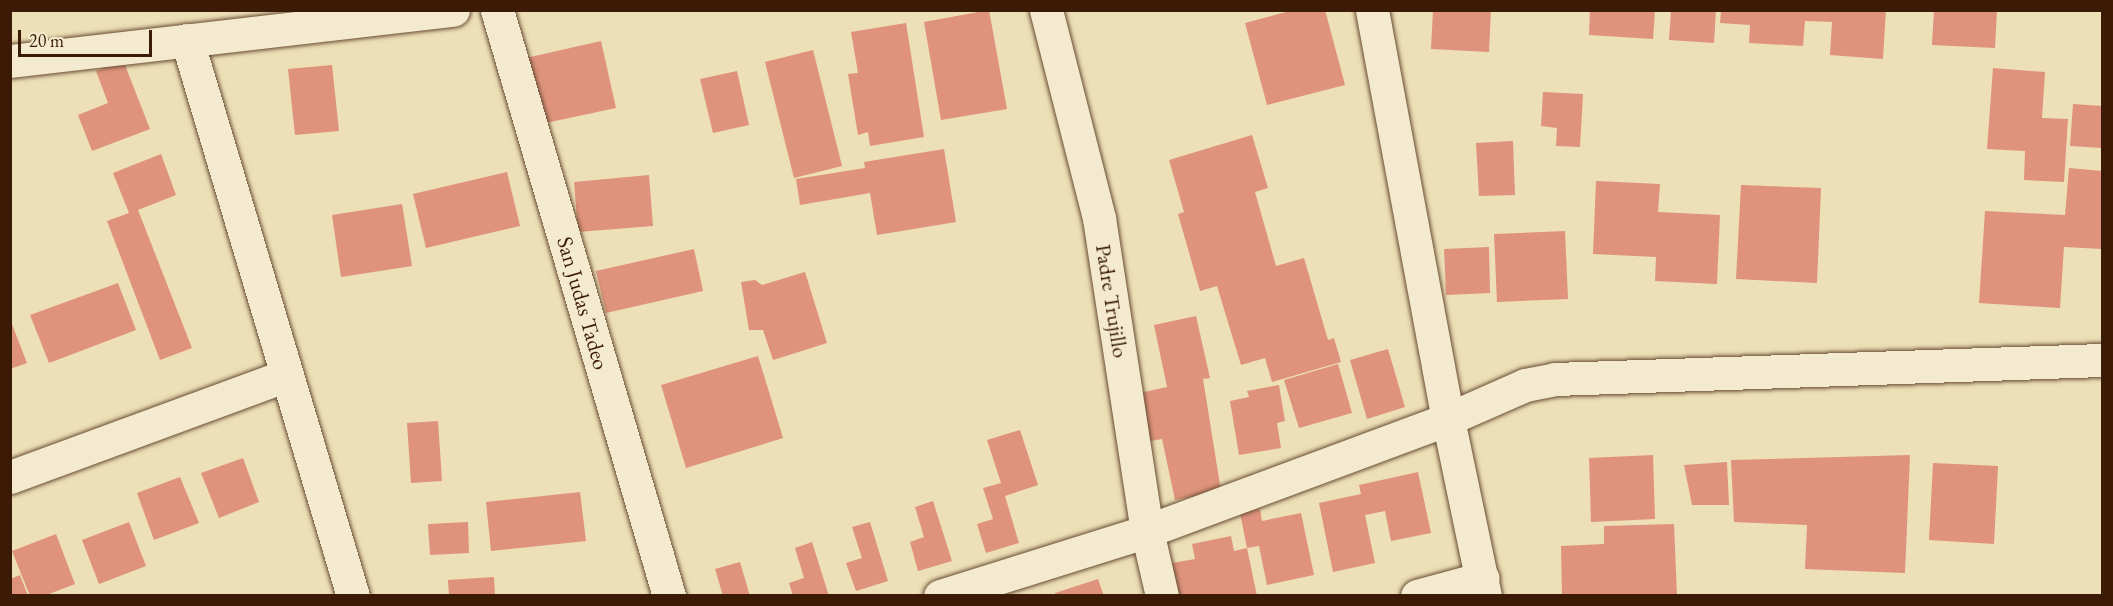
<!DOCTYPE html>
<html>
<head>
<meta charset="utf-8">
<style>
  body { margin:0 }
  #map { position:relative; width:2113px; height:606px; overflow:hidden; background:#eddfb6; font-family:"EB Garamond",serif }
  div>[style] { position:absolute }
  .building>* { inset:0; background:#df937c }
  .roads { filter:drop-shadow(0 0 2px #684c32) drop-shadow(0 0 2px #684c32) }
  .street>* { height:33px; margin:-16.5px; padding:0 16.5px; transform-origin:16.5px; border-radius:16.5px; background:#f3ead0 }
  span { translate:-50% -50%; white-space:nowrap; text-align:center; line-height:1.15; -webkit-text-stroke:4.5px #f3ead0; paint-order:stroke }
  .street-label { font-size:22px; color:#3c1b06 }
  .frame { position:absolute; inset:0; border:12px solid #3c1b06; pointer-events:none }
  .scale { position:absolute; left:18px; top:30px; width:134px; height:27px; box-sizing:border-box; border:3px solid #3c1b06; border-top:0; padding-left:8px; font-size:18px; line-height:21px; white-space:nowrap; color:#3c1b06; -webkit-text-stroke:4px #f3ead0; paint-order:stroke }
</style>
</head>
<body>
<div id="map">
  <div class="building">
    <i style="clip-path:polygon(989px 10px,1007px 109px,941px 120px,924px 22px)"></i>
    <i style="clip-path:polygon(1294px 10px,1325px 10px,1345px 85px,1267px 105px,1245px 23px)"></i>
    <i style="clip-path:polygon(1433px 10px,1491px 10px,1489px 52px,1431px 49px)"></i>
    <i style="clip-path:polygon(1590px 10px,1655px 10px,1653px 39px,1589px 35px)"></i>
    <i style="clip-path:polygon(1671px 10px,1716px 10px,1714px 43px,1669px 40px)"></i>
    <i style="clip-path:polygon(1721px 10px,1886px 10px,1883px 59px,1830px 55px,1832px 22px,1805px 21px,1803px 46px,1749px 43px,1750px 25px,1720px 23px)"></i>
    <i style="clip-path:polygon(1934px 10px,1997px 10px,1995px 48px,1932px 45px)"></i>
    <i style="clip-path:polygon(906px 23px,924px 137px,870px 146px,868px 132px,858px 135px,848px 74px,858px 73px,851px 32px)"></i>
    <i style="clip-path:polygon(601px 41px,616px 108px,541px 124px,526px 58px)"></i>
    <i style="clip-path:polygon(813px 50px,842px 166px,794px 178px,765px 62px)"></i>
    <i style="clip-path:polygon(123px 60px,150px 129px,92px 151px,78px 115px,108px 103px,96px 71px)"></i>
    <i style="clip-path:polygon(332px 65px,339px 131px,295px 135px,288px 69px)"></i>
    <i style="clip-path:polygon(1993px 68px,2045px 72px,2042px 118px,2068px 119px,2064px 182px,2024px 180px,2025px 151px,1987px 149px)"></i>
    <i style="clip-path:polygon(737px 71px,749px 125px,713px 133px,700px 79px)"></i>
    <i style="clip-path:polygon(1543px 92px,1583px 94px,1580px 147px,1556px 146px,1557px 128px,1541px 126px)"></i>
    <i style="clip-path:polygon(2073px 104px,2102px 106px,2102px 148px,2070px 146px)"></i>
    <i style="clip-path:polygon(1252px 135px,1268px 188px,1255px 192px,1276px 266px,1304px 258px,1328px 340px,1334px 338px,1341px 362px,1272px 382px,1265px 358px,1241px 365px,1217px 286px,1200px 291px,1178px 214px,1184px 212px,1169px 160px)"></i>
    <i style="clip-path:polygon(1513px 141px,1515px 195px,1479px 196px,1476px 143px)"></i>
    <i style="clip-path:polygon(944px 149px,956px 222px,877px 235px,870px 193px,800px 205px,796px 179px,865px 168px,864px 162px)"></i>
    <i style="clip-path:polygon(161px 154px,176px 195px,138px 210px,192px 348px,160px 360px,107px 221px,129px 213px,113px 173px)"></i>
    <i style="clip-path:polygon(2069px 168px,2102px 171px,2102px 249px,2064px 247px,2060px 308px,1979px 303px,1985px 211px,2065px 215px)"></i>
    <i style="clip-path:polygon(507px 172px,520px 226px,426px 248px,413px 194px)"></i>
    <i style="clip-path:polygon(649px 175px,653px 226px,578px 232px,574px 182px)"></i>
    <i style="clip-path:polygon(1596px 181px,1660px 184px,1658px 212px,1720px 215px,1717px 284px,1655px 281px,1656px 257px,1593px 254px)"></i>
    <i style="clip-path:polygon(1741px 185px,1821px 188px,1817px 283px,1736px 279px)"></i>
    <i style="clip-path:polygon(402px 204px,412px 266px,341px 277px,332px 215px)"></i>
    <i style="clip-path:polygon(1565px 231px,1568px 299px,1497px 302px,1494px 234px)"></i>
    <i style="clip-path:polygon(1489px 247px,1490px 293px,1446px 295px,1444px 249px)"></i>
    <i style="clip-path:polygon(694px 249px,703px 291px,606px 313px,596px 271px)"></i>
    <i style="clip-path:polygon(805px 272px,827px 343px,773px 360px,763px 330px,749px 330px,741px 282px,755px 280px,762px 285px)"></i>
    <i style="clip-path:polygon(118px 283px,136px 330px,49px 363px,30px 315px)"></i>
    <i style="clip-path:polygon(1196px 316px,1210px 378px,1203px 379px,1221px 491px,1175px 500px,1162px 439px,1145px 442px,1135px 394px,1167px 387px,1154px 325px)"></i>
    <i style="clip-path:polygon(10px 319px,27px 363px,10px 369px)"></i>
    <i style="clip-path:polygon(1388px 349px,1405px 407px,1367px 419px,1350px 360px)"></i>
    <i style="clip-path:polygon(758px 356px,783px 438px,686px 468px,661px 385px)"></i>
    <i style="clip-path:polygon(1338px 364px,1352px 413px,1299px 428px,1284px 380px)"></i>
    <i style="clip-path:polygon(1279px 385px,1285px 421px,1277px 423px,1281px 448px,1239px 455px,1230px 401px,1249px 397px,1247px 391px)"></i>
    <i style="clip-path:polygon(438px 421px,442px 481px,411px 483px,407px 423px)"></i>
    <i style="clip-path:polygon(1020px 430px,1038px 485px,1005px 496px,1019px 543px,986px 553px,977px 524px,993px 519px,983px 488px,1001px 483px,987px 440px)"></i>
    <i style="clip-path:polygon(1653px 455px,1655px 519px,1591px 522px,1589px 458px)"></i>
    <i style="clip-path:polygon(1910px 455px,1905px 573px,1805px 569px,1807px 525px,1734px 522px,1731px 460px)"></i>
    <i style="clip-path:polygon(243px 458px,259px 502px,219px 518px,201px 473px)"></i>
    <i style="clip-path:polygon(1727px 462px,1729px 505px,1692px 505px,1684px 465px)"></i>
    <i style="clip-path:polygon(1933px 463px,1998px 466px,1994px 544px,1929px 540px)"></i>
    <i style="clip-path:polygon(1418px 472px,1431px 533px,1391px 541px,1385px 511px,1365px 515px,1375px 563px,1333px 572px,1319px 503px,1361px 494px,1359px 485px)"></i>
    <i style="clip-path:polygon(180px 477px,199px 523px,154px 540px,137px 493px)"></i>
    <i style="clip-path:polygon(580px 492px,586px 541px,491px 551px,486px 502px)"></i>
    <i style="clip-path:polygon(933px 501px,952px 561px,918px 571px,910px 542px,924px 537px,915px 507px)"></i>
    <i style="clip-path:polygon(1260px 509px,1262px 521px,1301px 513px,1314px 575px,1267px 585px,1259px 546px,1247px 548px,1240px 513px)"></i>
    <i style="clip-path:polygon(129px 522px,146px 566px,99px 584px,82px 540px)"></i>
    <i style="clip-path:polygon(468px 522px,469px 553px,430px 555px,428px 524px)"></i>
    <i style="clip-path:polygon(870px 522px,888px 581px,856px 591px,846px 563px,862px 558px,852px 527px)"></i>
    <i style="clip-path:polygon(1674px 524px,1677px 596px,1562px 596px,1561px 546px,1604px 544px,1604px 526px)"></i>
    <i style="clip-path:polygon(56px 534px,75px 584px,44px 596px,30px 596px,12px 551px)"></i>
    <i style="clip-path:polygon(1231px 536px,1234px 551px,1247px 548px,1257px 596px,1178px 596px,1172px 563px,1195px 559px,1192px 544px)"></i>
    <i style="clip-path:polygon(812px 542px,829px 596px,793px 596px,789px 583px,804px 578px,795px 548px)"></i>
    <i style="clip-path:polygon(740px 562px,750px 596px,723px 596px,715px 569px)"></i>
    <i style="clip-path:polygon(20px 575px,28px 596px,10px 596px,10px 579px)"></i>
    <i style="clip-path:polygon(494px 577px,495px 596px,449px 596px,448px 580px)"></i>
    <i style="clip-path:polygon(1098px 579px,1104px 596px,1056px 596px,1055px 593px)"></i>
  </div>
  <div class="roads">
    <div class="street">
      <i style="left:497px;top:10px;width:611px;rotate:73.64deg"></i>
      <i style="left:1046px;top:10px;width:215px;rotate:75.7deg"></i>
      <i style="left:1099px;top:218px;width:317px;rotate:81.3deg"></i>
      <i style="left:1147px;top:531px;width:67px;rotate:77deg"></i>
      <i style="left:1372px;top:10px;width:416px;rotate:79.5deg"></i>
      <i style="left:1448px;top:419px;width:181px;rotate:78.2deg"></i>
      <i style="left:187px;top:40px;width:580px;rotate:73.38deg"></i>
      <i style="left:10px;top:61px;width:446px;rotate:-6.6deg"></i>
      <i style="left:10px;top:477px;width:293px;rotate:-20.2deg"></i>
      <i style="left:940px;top:596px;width:217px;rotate:-17.4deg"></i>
      <i style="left:1147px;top:531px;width:321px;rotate:-20.4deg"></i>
      <i style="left:1448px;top:419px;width:84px;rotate:-23.8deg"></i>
      <i style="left:1525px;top:385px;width:31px;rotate:-11deg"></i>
      <i style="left:1555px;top:379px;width:547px;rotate:-1.99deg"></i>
      <i style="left:1417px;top:596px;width:68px;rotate:-15.3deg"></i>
    </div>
  </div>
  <div class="street-label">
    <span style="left:1112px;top:301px;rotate:81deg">Padre Trujillo</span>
    <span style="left:583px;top:303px;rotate:74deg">San Judas Tadeo</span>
  </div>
  <div class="frame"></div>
  <div class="scale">20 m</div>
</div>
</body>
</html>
